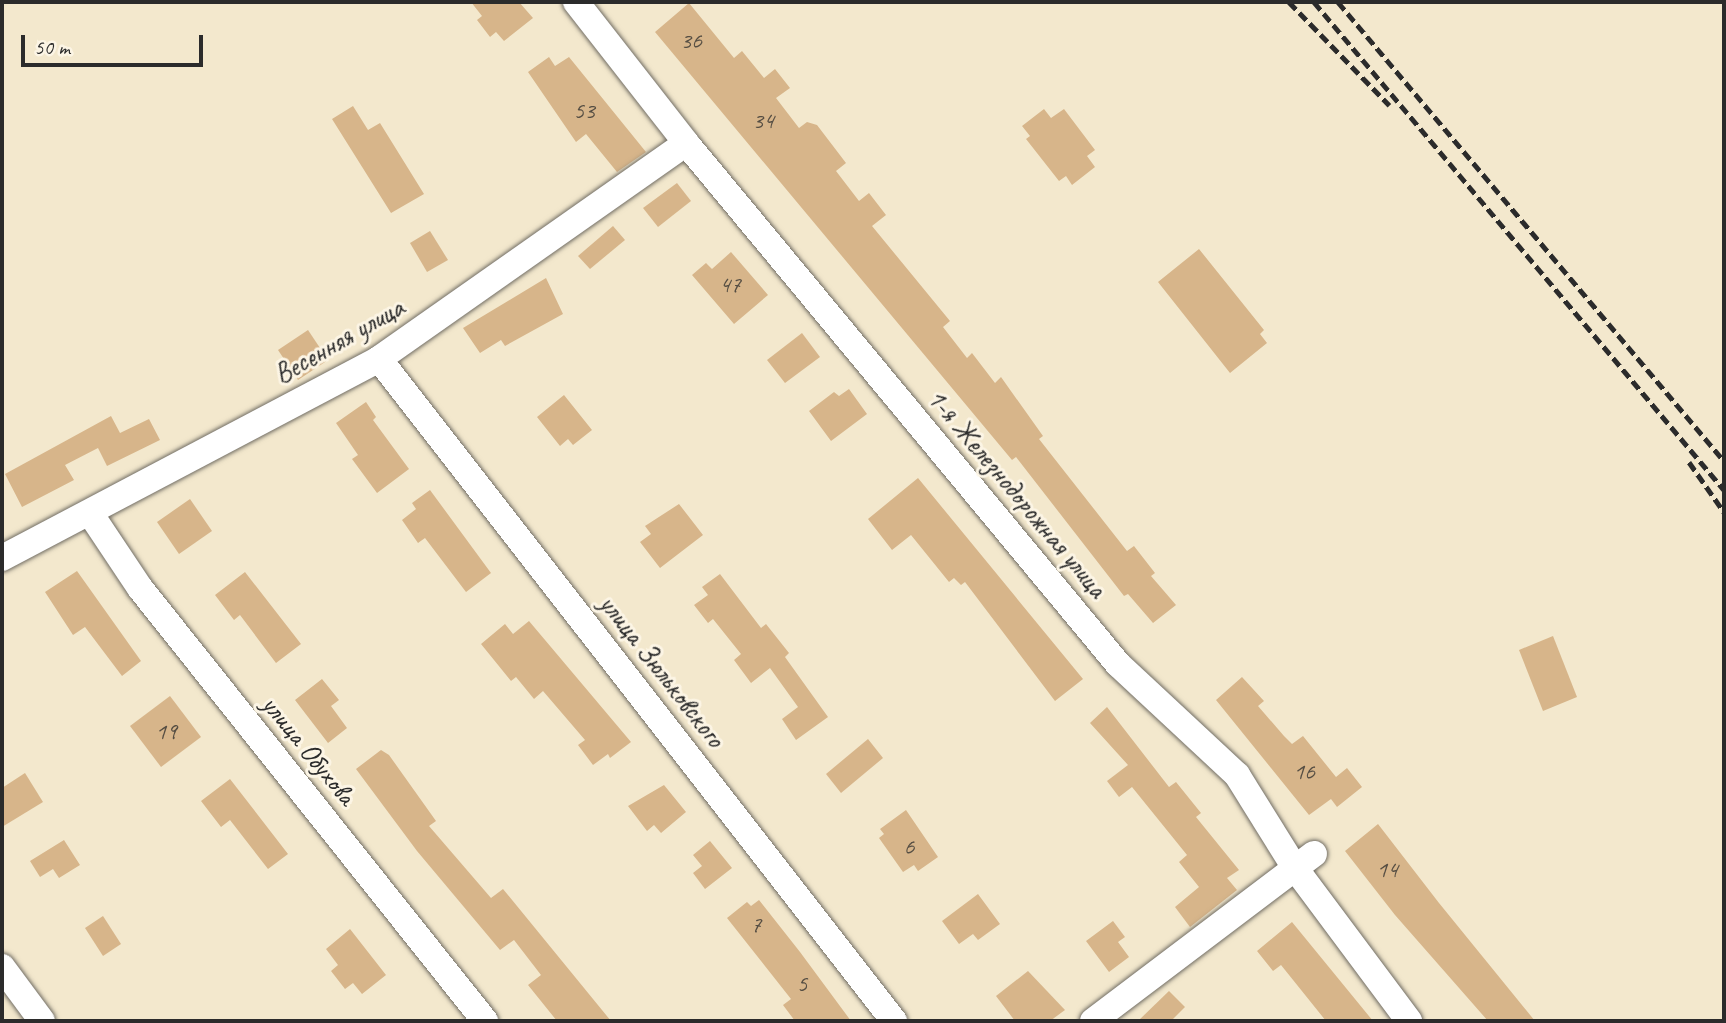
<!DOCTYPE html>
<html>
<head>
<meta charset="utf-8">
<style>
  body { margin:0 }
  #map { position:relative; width:1726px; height:1023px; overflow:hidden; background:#f3e8cd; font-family:Caveat,sans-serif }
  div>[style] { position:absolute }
  .building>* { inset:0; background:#d7b58a }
  .roads { filter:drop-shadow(0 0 2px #716d64) drop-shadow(0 0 2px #716d64) }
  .street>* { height:26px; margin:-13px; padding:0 13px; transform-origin:13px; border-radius:13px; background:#fff }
  .rail>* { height:5px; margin-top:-2.5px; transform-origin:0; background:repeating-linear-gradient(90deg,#2b2b2b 0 10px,transparent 0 15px) }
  span { translate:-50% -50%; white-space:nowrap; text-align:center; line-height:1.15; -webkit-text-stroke:6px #fcf5e5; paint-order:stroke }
  .number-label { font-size:24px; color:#564e43 }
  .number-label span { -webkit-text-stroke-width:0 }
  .street-label { font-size:28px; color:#2b2b2b }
  .frame { position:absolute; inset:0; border:4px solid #2b2b2b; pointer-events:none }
  .scale { position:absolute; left:21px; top:35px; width:182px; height:32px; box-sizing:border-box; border:4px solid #2b2b2b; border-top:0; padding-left:9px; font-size:21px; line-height:24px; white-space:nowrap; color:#2b2b2b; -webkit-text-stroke:5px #fcf5e5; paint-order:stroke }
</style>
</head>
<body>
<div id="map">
  <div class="building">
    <i style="clip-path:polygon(471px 2px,519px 2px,533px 18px,504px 41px,496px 32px,490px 37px,477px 20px,482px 16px)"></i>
    <i style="clip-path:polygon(689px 3px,734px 58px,742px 51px,764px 78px,775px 69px,790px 88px,776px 98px,799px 128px,807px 122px,817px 125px,846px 163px,836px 171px,859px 201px,869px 193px,886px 215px,872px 226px,950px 321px,943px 327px,967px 358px,972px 353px,995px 383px,1001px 377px,1043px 436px,1039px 439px,1127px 551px,1134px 546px,1155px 573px,1151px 576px,1176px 605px,1153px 623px,1128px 594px,1124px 596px,1016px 457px,1012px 460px,655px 32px)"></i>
    <i style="clip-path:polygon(549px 57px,555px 66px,569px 57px,646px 152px,617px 172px,586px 134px,576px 142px,528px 72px)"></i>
    <i style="clip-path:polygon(353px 106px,368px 130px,380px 123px,424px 194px,391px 213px,332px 119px)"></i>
    <i style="clip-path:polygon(1044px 109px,1051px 118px,1064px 109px,1095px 150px,1087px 156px,1095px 167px,1072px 185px,1066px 176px,1059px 181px,1026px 139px,1030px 136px,1022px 126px)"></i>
    <i style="clip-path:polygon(677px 183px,691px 201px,658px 227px,643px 208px)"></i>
    <i style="clip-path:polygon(613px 226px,625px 240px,590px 269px,578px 256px)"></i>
    <i style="clip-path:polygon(430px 231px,448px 260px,427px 272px,410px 243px)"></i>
    <i style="clip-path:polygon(1199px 249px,1264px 330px,1260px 334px,1267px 343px,1230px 373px,1158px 282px)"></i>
    <i style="clip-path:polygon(731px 252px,768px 295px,734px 324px,692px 275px,706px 263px,712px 269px)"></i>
    <i style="clip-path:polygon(546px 278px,563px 314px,505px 346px,501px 340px,480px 353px,463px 328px)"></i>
    <i style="clip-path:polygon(308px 330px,328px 360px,298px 380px,278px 350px)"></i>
    <i style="clip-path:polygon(802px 333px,820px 357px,785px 383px,767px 360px)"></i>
    <i style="clip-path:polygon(849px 389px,867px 414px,831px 441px,809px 411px,834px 392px,839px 396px)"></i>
    <i style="clip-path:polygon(564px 395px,592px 430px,573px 445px,568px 439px,560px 446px,537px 417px)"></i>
    <i style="clip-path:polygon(366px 402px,376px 417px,373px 420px,409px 469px,377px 493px,352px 459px,358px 455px,336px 423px)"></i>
    <i style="clip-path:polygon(111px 416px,120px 433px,149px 419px,160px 440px,107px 466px,98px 448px,65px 465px,74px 480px,22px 507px,5px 474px)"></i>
    <i style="clip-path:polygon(918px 478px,1083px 679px,1055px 701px,965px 582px,961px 585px,954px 578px,949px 582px,911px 535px,892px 550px,868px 519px)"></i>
    <i style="clip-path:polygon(430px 490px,491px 573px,466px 592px,425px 538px,418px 543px,402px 520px,416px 509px,412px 503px)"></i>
    <i style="clip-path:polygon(190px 499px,212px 531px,179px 554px,157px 522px)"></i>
    <i style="clip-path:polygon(679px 504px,703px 535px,660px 568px,640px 542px,651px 534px,645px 526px)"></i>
    <i style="clip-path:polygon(77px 571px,141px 661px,122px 676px,85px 627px,73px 635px,45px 592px)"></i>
    <i style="clip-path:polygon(245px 572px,301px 644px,276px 663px,240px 615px,234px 620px,215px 595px)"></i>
    <i style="clip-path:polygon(720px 574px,761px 628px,766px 624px,789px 653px,785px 657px,828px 717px,796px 740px,782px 719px,798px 707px,770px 668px,751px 683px,734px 660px,741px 654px,713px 619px,708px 623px,694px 605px,708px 595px,702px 587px)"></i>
    <i style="clip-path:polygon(529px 621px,631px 742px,610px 758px,608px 754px,593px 765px,578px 745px,585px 740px,543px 691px,534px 699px,516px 677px,511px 681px,481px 644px,505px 624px,513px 634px)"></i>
    <i style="clip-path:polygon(1553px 636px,1577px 697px,1543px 711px,1519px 650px)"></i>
    <i style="clip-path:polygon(1242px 677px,1264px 701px,1258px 706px,1284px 736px,1292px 744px,1303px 736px,1336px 777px,1347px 768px,1362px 787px,1337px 807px,1331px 799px,1309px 815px,1216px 700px)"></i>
    <i style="clip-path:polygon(322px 679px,339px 700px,331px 706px,347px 728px,328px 743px,295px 700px)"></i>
    <i style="clip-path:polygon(170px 696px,201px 737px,161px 767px,130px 726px)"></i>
    <i style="clip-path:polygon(1107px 707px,1169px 787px,1176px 782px,1201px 813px,1196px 817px,1239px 870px,1227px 878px,1237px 890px,1190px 927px,1175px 907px,1199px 887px,1179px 862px,1187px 855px,1132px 787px,1119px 797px,1107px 781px,1128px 765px,1090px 723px)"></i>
    <i style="clip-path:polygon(868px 739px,883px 758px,841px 793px,826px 774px)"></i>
    <i style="clip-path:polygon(381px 750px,389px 755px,436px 821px,429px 826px,491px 898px,503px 889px,611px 1021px,557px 1021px,528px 985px,541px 975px,514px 940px,500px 950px,417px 851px,356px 769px)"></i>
    <i style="clip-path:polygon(25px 773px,43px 802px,2px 827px,2px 788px)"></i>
    <i style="clip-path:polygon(230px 779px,288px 854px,268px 869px,230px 820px,221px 827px,201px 801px)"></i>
    <i style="clip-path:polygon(664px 785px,686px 812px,661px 833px,654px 825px,647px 831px,628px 806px)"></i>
    <i style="clip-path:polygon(906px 810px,938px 857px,918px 871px,914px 865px,903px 872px,879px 838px,884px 834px,880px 829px)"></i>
    <i style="clip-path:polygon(1378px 824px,1439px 903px,1535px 1021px,1488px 1021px,1395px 915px,1345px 851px)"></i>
    <i style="clip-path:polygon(64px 840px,80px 865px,59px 878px,53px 869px,40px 877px,30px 861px)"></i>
    <i style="clip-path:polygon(710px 841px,732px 868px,705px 889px,693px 873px,702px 866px,693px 855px)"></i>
    <i style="clip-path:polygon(978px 894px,1000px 924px,978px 940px,973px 934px,959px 944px,942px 921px)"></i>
    <i style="clip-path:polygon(759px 900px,800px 952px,851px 1021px,795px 1021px,783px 1005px,791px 999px,727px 918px,747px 902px,751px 906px)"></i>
    <i style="clip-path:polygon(103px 916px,121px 944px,103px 956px,85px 928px)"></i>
    <i style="clip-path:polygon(1113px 921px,1125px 937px,1118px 942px,1129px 957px,1109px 972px,1086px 941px)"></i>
    <i style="clip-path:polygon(1292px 922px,1373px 1021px,1326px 1021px,1281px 965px,1273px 971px,1257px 951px)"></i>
    <i style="clip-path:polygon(350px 929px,386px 975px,362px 994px,353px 983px,345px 989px,331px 971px,338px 965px,326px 949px)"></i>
    <i style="clip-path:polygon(1028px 971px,1065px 1010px,1050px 1021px,1015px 1021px,996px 996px)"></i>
    <i style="clip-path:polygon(1169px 991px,1185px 1007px,1171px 1021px,1138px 1021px)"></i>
  </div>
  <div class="roads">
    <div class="street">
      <i style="left:576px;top:2px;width:179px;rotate:52deg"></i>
      <i style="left:686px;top:143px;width:677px;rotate:50.34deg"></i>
      <i style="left:1118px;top:664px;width:163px;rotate:43deg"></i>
      <i style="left:1237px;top:775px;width:110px;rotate:58.1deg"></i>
      <i style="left:1295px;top:868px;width:191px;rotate:53.3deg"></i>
      <i style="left:379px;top:359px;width:839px;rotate:52.12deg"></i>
      <i style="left:90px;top:513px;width:90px;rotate:56.3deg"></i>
      <i style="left:140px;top:588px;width:554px;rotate:51.45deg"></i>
      <i style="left:2px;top:558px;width:426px;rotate:-27.8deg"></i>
      <i style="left:379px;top:359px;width:375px;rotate:-35.1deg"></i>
      <i style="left:2px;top:967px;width:67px;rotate:53.5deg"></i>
      <i style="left:1093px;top:1021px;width:277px;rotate:-37.1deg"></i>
    </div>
  </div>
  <div class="rail">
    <i style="left:1289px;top:2px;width:144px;rotate:45.8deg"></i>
    <i style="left:1314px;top:2px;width:637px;rotate:49.96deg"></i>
    <i style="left:1338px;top:2px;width:600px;rotate:49.94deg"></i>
    <i style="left:1689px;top:462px;width:61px;rotate:55deg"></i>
  </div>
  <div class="number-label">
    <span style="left:691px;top:41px">36</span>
    <span style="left:584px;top:111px">53</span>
    <span style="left:763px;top:121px">34</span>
    <span style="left:730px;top:285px">47</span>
    <span style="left:166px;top:732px">19</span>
    <span style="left:1304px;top:772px">16</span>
    <span style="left:909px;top:847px">6</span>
    <span style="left:1387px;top:870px">14</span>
    <span style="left:756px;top:925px">7</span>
    <span style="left:802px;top:984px">5</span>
  </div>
  <div class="street-label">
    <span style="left:339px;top:341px;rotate:-30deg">Весенняя улица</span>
    <span style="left:1017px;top:493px;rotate:50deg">1-я Железнодорожная улица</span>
    <span style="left:662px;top:671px;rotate:52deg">улица Зюльковского</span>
    <span style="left:309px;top:750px;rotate:51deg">улица Обухова</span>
  </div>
  <div class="frame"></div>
  <div class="scale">50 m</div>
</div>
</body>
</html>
